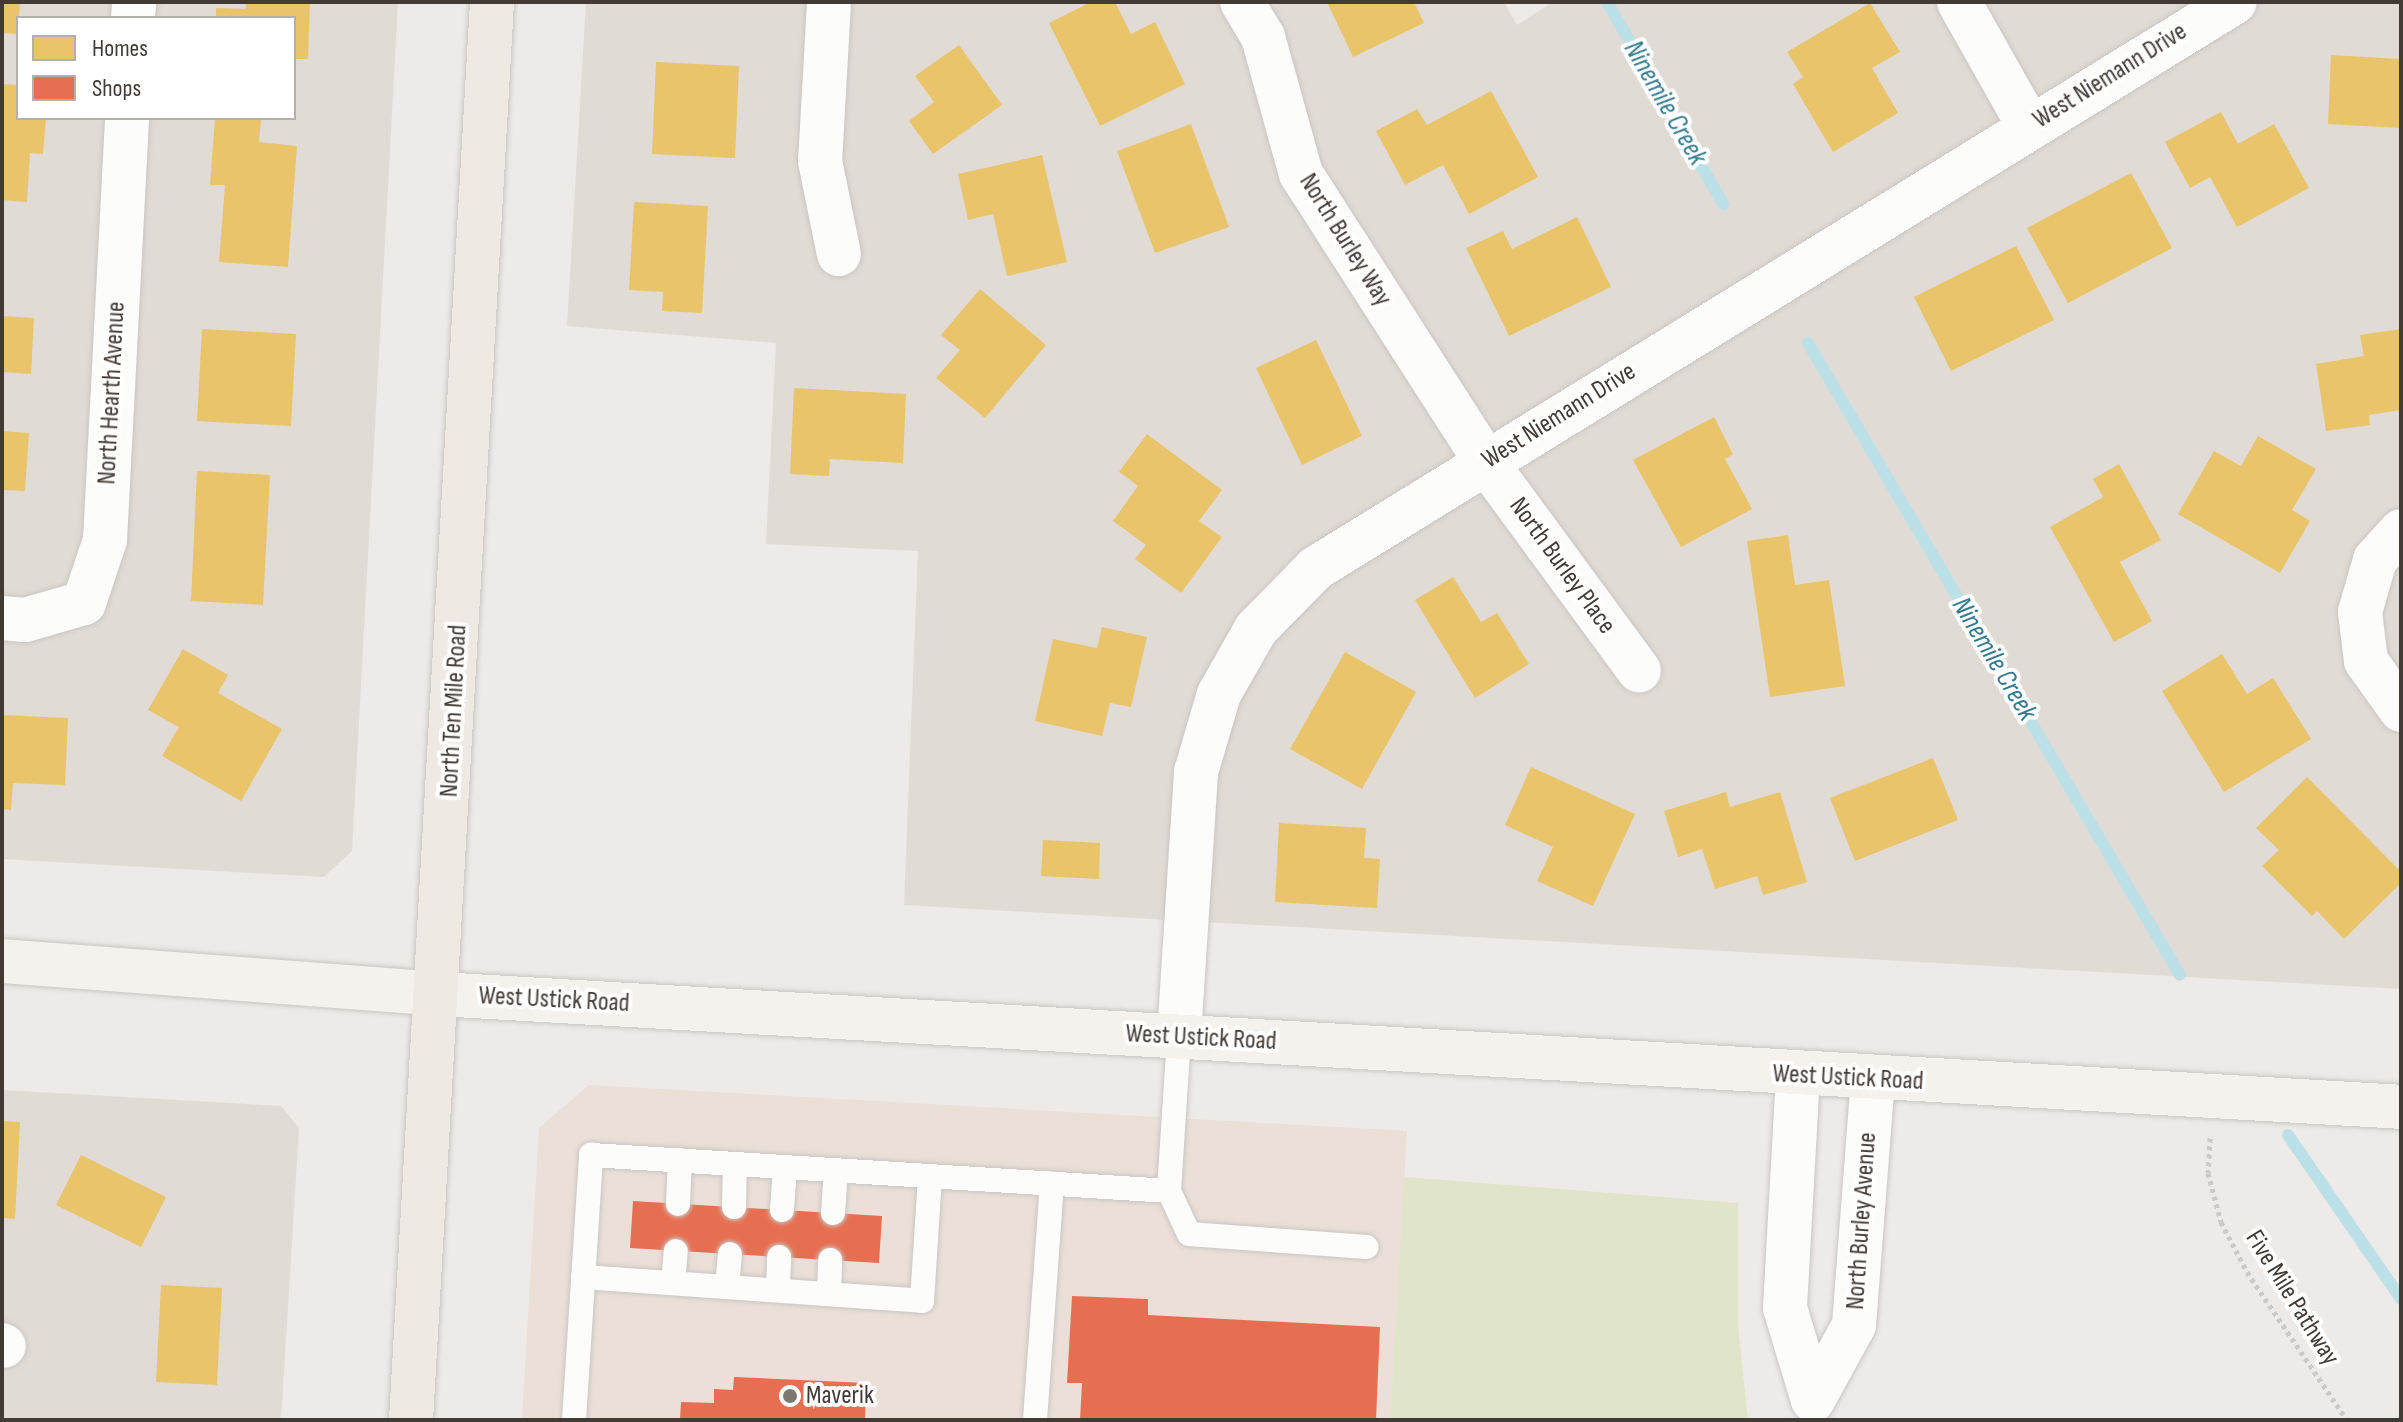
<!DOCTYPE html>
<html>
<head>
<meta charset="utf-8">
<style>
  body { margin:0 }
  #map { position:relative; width:2403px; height:1422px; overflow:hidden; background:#edeae7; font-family:"Sofia Sans Condensed",sans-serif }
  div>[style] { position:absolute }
  .residential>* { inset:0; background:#e1dbd5 }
  .commercial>* { inset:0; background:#ecdfd8 }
  .green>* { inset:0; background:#e0e5c9 }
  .homes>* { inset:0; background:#e9c46a }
  .shops>* { inset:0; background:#e76f51 }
  .stream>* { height:12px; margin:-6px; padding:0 6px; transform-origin:6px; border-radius:6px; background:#bbe0e8 }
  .path>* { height:5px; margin-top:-2.5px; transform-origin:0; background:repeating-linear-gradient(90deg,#ccc9c6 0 4px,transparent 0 8px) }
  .roads { filter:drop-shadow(0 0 2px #c9c6c3) drop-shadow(0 0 2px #c9c6c3) }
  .service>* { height:24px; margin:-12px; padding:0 12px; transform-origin:12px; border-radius:12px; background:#fcfcfb }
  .minor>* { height:44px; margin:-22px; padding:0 22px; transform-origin:22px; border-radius:22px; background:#fcfcfb }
  .secondary>* { height:44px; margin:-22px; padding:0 22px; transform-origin:22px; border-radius:22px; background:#f5f2ee }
  .primary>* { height:44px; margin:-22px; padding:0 22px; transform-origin:22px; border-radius:22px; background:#efe9e4 }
  .dots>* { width:22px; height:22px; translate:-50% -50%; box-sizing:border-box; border:4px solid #fff; border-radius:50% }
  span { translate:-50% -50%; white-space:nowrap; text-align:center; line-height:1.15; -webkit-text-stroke:8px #fff; paint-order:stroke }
  .street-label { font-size:26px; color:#423a35 }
  .poi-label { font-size:26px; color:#423a35 }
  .left { translate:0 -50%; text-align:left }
  .water-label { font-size:28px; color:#337a8c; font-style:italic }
  .frame { position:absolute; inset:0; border:4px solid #423a35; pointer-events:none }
  .legend { position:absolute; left:16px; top:16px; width:280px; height:104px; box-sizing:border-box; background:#fff; border:2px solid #b3b0ae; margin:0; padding:10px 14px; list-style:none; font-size:24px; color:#423a35 }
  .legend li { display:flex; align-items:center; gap:16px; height:40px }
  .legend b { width:40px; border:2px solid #b3b0ae }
</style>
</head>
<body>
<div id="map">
  <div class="residential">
    <i style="clip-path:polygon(evenodd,2px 2px,398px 2px,352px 851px,324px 877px,2px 859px,2px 2px,18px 18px,294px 18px,294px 118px,18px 118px,18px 18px)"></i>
    <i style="clip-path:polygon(586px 2px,1504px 2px,1517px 25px,1553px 2px,2401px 2px,2401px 989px,904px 905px,918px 551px,766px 544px,776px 343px,567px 326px)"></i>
    <i style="clip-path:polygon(2px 1090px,281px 1106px,299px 1128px,281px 1420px,2px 1420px)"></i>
  </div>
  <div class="commercial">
    <i style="clip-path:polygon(589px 1085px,1407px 1131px,1390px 1420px,522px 1420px,539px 1128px)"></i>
  </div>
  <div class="green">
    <i style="clip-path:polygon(1404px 1177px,1738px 1203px,1738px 1327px,1748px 1420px,1390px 1420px)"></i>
  </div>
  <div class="homes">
    <i style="clip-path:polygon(2px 2px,20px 2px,18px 34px,2px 33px)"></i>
    <i style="clip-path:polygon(246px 2px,310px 2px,308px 59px,294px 59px,294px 18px,216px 18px,216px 8px,246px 9px)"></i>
    <i style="clip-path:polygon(1091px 2px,1115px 2px,1131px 34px,1155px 22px,1185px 84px,1100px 126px,1049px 23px)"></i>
    <i style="clip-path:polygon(1327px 2px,1414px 2px,1424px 23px,1353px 57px)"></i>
    <i style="clip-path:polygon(1870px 3px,1900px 52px,1872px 68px,1898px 113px,1833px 152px,1793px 84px,1803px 77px,1787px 52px)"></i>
    <i style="clip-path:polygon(959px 45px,1002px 105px,933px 154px,909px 121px,934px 102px,915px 76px)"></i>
    <i style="clip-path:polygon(2331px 55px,2401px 59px,2401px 128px,2328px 124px)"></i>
    <i style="clip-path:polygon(656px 62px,739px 66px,735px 158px,652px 154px)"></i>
    <i style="clip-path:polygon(2px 84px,18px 85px,18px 118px,46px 118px,43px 154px,30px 153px,27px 202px,2px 200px)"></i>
    <i style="clip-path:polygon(1491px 91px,1538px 177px,1469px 214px,1443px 165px,1405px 185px,1376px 131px,1417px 109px,1427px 125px)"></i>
    <i style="clip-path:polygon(2221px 112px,2238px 144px,2274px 124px,2309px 188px,2237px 227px,2210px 177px,2190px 188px,2165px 142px)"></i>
    <i style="clip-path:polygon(215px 118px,261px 120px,259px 142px,297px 146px,288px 267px,219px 262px,225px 185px,210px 185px)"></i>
    <i style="clip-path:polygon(1191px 124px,1229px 227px,1155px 253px,1117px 151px)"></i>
    <i style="clip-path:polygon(1042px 155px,1067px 262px,1007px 276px,993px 214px,968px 220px,958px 174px)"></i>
    <i style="clip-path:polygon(2131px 173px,2172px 248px,2068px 303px,2027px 228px)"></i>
    <i style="clip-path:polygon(634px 202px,708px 206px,702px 313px,662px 311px,663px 292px,629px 290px)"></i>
    <i style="clip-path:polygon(1577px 217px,1611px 287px,1509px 336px,1466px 248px,1503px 231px,1512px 249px)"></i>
    <i style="clip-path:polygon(2016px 246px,2054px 320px,1951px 371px,1914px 297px)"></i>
    <i style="clip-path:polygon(980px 289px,1046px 345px,985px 418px,936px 378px,960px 350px,941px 335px)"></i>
    <i style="clip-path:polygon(2px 316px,34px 318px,31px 374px,2px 372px)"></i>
    <i style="clip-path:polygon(202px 329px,296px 334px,291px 426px,197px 421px)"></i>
    <i style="clip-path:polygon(2401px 329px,2401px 410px,2369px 415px,2370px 425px,2326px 431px,2316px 364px,2364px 356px,2360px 335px)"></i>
    <i style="clip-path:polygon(1316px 340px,1362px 436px,1302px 465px,1256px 368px)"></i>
    <i style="clip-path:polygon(794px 388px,906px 394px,903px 463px,830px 459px,829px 476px,790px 474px)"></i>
    <i style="clip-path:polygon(1714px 417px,1733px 454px,1725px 459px,1752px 509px,1681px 547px,1633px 460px)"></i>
    <i style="clip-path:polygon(2px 431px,29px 433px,25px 491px,2px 490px)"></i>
    <i style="clip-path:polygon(1147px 434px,1222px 490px,1199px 521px,1222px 537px,1181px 593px,1135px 559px,1146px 545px,1113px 521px,1138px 486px,1119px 472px)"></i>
    <i style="clip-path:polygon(2258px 436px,2316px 469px,2292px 510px,2310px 521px,2280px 573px,2178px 514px,2214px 451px,2241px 466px)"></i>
    <i style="clip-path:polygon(2119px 464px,2161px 540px,2120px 562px,2152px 621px,2114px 642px,2050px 527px,2103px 497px,2093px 479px)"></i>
    <i style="clip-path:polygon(197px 471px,270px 475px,263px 605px,191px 601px)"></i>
    <i style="clip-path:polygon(1788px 535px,1795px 585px,1829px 580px,1845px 686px,1770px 697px,1747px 541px)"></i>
    <i style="clip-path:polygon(1453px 577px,1481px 622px,1497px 613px,1529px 664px,1475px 698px,1415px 600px)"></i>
    <i style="clip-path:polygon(1102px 627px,1147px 637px,1131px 707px,1110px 703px,1102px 736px,1035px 721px,1053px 639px,1097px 648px)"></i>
    <i style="clip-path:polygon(183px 649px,228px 675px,218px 693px,282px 729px,241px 801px,162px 756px,179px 727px,148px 710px)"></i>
    <i style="clip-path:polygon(1345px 652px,1416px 692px,1362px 789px,1290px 749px)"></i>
    <i style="clip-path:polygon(2222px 654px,2247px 694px,2273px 678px,2311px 739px,2224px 792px,2162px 691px)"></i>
    <i style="clip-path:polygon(2px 715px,68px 718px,65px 785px,13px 783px,11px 810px,2px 809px)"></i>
    <i style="clip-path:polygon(1933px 758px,1958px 820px,1855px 861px,1830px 798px)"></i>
    <i style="clip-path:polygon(1531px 767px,1635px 814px,1593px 906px,1537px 881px,1553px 847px,1505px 825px)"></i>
    <i style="clip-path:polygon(2307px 777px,2401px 872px,2401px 883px,2344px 939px,2317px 911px,2312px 916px,2262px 866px,2279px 850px,2256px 828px)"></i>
    <i style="clip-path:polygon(1726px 792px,1730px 807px,1780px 792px,1807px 882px,1763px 895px,1757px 876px,1715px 889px,1702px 849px,1678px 857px,1664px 811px)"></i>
    <i style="clip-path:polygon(1279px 823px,1366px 828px,1364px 858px,1380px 859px,1377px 908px,1275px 902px)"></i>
    <i style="clip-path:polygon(1043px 840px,1100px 843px,1099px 879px,1041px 876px)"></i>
    <i style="clip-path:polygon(2px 1121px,20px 1122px,15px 1219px,2px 1218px)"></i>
    <i style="clip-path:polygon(81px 1155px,166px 1197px,141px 1247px,56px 1205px)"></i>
    <i style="clip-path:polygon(161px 1285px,222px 1288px,217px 1385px,156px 1382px)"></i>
  </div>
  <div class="shops">
    <i style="clip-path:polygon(633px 1201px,882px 1216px,879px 1263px,630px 1248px)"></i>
    <i style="clip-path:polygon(1072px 1296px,1148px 1299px,1148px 1315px,1380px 1327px,1376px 1420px,1080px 1420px,1082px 1383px,1067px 1383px)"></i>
    <i style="clip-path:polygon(734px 1377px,866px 1383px,865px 1420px,680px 1420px,681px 1402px,714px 1403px,714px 1389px,733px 1390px)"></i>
  </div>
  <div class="stream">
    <i style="left:1607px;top:2px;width:233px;rotate:60.1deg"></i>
    <i style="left:1808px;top:343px;width:733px;rotate:59.52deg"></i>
    <i style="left:2288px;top:1135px;width:199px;rotate:55.4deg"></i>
  </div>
  <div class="path">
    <i style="left:2210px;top:1138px;width:35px;rotate:93deg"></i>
    <i style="left:2208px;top:1173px;width:51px;rotate:75.1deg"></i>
    <i style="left:2221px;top:1222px;width:56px;rotate:62.5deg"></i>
    <i style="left:2247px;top:1272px;width:179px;rotate:56deg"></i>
  </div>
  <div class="roads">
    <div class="service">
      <i style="left:1169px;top:1191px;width:47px;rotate:65.1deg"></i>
      <i style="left:1189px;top:1234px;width:178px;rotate:4.2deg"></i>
      <i style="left:678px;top:1204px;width:44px;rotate:-87.4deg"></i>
      <i style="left:734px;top:1207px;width:43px;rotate:-88.7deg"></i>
      <i style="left:782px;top:1210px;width:43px;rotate:-86deg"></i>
      <i style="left:833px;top:1213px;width:43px;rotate:-86deg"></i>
      <i style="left:583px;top:1277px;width:340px;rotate:4deg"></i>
      <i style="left:922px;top:1301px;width:125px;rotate:-86.3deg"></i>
      <i style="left:673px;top:1283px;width:32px;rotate:-85deg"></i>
      <i style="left:727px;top:1287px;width:33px;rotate:-85deg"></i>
      <i style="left:778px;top:1290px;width:33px;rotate:-88deg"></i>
      <i style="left:829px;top:1294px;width:34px;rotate:-88deg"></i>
      <i style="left:574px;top:1420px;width:266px;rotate:-86.3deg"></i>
      <i style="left:591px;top:1155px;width:579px;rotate:3.56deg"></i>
      <i style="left:1169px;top:1191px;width:155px;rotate:-86.3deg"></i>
      <i style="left:1035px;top:1420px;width:237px;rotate:-85.9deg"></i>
    </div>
    <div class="minor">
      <i style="left:829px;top:2px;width:159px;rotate:93.2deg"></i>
      <i style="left:820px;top:161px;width:95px;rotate:78.5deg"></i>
      <i style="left:1242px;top:2px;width:41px;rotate:59deg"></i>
      <i style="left:1263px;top:37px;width:142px;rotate:74.5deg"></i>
      <i style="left:1301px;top:174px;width:341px;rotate:57.3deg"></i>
      <i style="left:1485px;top:461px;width:260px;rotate:53.7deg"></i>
      <i style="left:1959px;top:2px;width:142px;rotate:60.6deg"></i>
      <i style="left:133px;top:18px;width:16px;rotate:-86deg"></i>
      <i style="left:2401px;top:531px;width:39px;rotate:132deg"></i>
      <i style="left:2375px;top:560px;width:54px;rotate:106.1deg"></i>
      <i style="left:2360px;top:612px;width:49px;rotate:83deg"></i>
      <i style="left:2366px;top:661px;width:60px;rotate:54.5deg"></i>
      <i style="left:2px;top:618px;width:23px;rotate:5deg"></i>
      <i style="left:25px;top:620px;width:61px;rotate:-16.1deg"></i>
      <i style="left:84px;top:603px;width:66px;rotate:-71.6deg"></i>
      <i style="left:105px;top:540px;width:423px;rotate:-87deg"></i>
      <i style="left:1179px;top:1036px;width:265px;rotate:-86.3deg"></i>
      <i style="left:1196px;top:772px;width:81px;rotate:-73.6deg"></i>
      <i style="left:1219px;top:694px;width:75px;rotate:-60.4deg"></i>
      <i style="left:1256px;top:629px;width:86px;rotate:-45.5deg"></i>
      <i style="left:1316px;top:568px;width:1079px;rotate:-31.63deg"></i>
      <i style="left:1798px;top:1075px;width:233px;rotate:93.2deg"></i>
      <i style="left:1785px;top:1308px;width:96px;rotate:73.1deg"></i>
      <i style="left:1813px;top:1400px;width:85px;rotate:-61.3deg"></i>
      <i style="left:1854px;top:1325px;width:247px;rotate:-85.6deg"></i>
      <i style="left:2px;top:1345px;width:2px;rotate:27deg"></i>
    </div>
    <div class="secondary">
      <i style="left:2px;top:961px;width:437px;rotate:4.3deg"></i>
      <i style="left:438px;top:994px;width:1966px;rotate:3.29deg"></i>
    </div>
    <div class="primary">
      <i style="left:411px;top:1420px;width:1420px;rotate:-86.73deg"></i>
    </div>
  </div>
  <div class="dots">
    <i style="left:790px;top:1396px;background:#7e7873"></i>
  </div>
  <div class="street-label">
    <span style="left:2110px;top:76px;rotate:-32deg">West Niemann Drive</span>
    <span style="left:1345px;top:240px;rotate:58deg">North Burley Way</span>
    <span style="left:112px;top:393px;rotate:-87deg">North Hearth Avenue</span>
    <span style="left:1559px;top:416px;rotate:-32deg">West Niemann Drive</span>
    <span style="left:1562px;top:566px;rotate:54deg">North Burley Place</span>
    <span style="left:454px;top:711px;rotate:-87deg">North Ten Mile Road</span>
    <span style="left:554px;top:1000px;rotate:3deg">West Ustick Road</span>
    <span style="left:1201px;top:1038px;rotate:3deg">West Ustick Road</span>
    <span style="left:1848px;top:1078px;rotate:3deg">West Ustick Road</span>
    <span style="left:1862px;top:1221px;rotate:-86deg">North Burley Avenue</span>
    <span style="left:2292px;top:1298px;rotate:58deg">Five Mile Pathway</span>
  </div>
  <div class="poi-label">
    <span class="left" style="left:806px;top:1396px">Maverik</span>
  </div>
  <div class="water-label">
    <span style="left:1665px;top:103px;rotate:60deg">Ninemile Creek</span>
    <span style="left:1994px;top:659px;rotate:59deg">Ninemile Creek</span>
  </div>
  <div class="frame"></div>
  <ul class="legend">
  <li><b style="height:22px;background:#e9c46a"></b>Homes</li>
  <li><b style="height:22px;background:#e76f51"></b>Shops</li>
  </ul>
</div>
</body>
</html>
